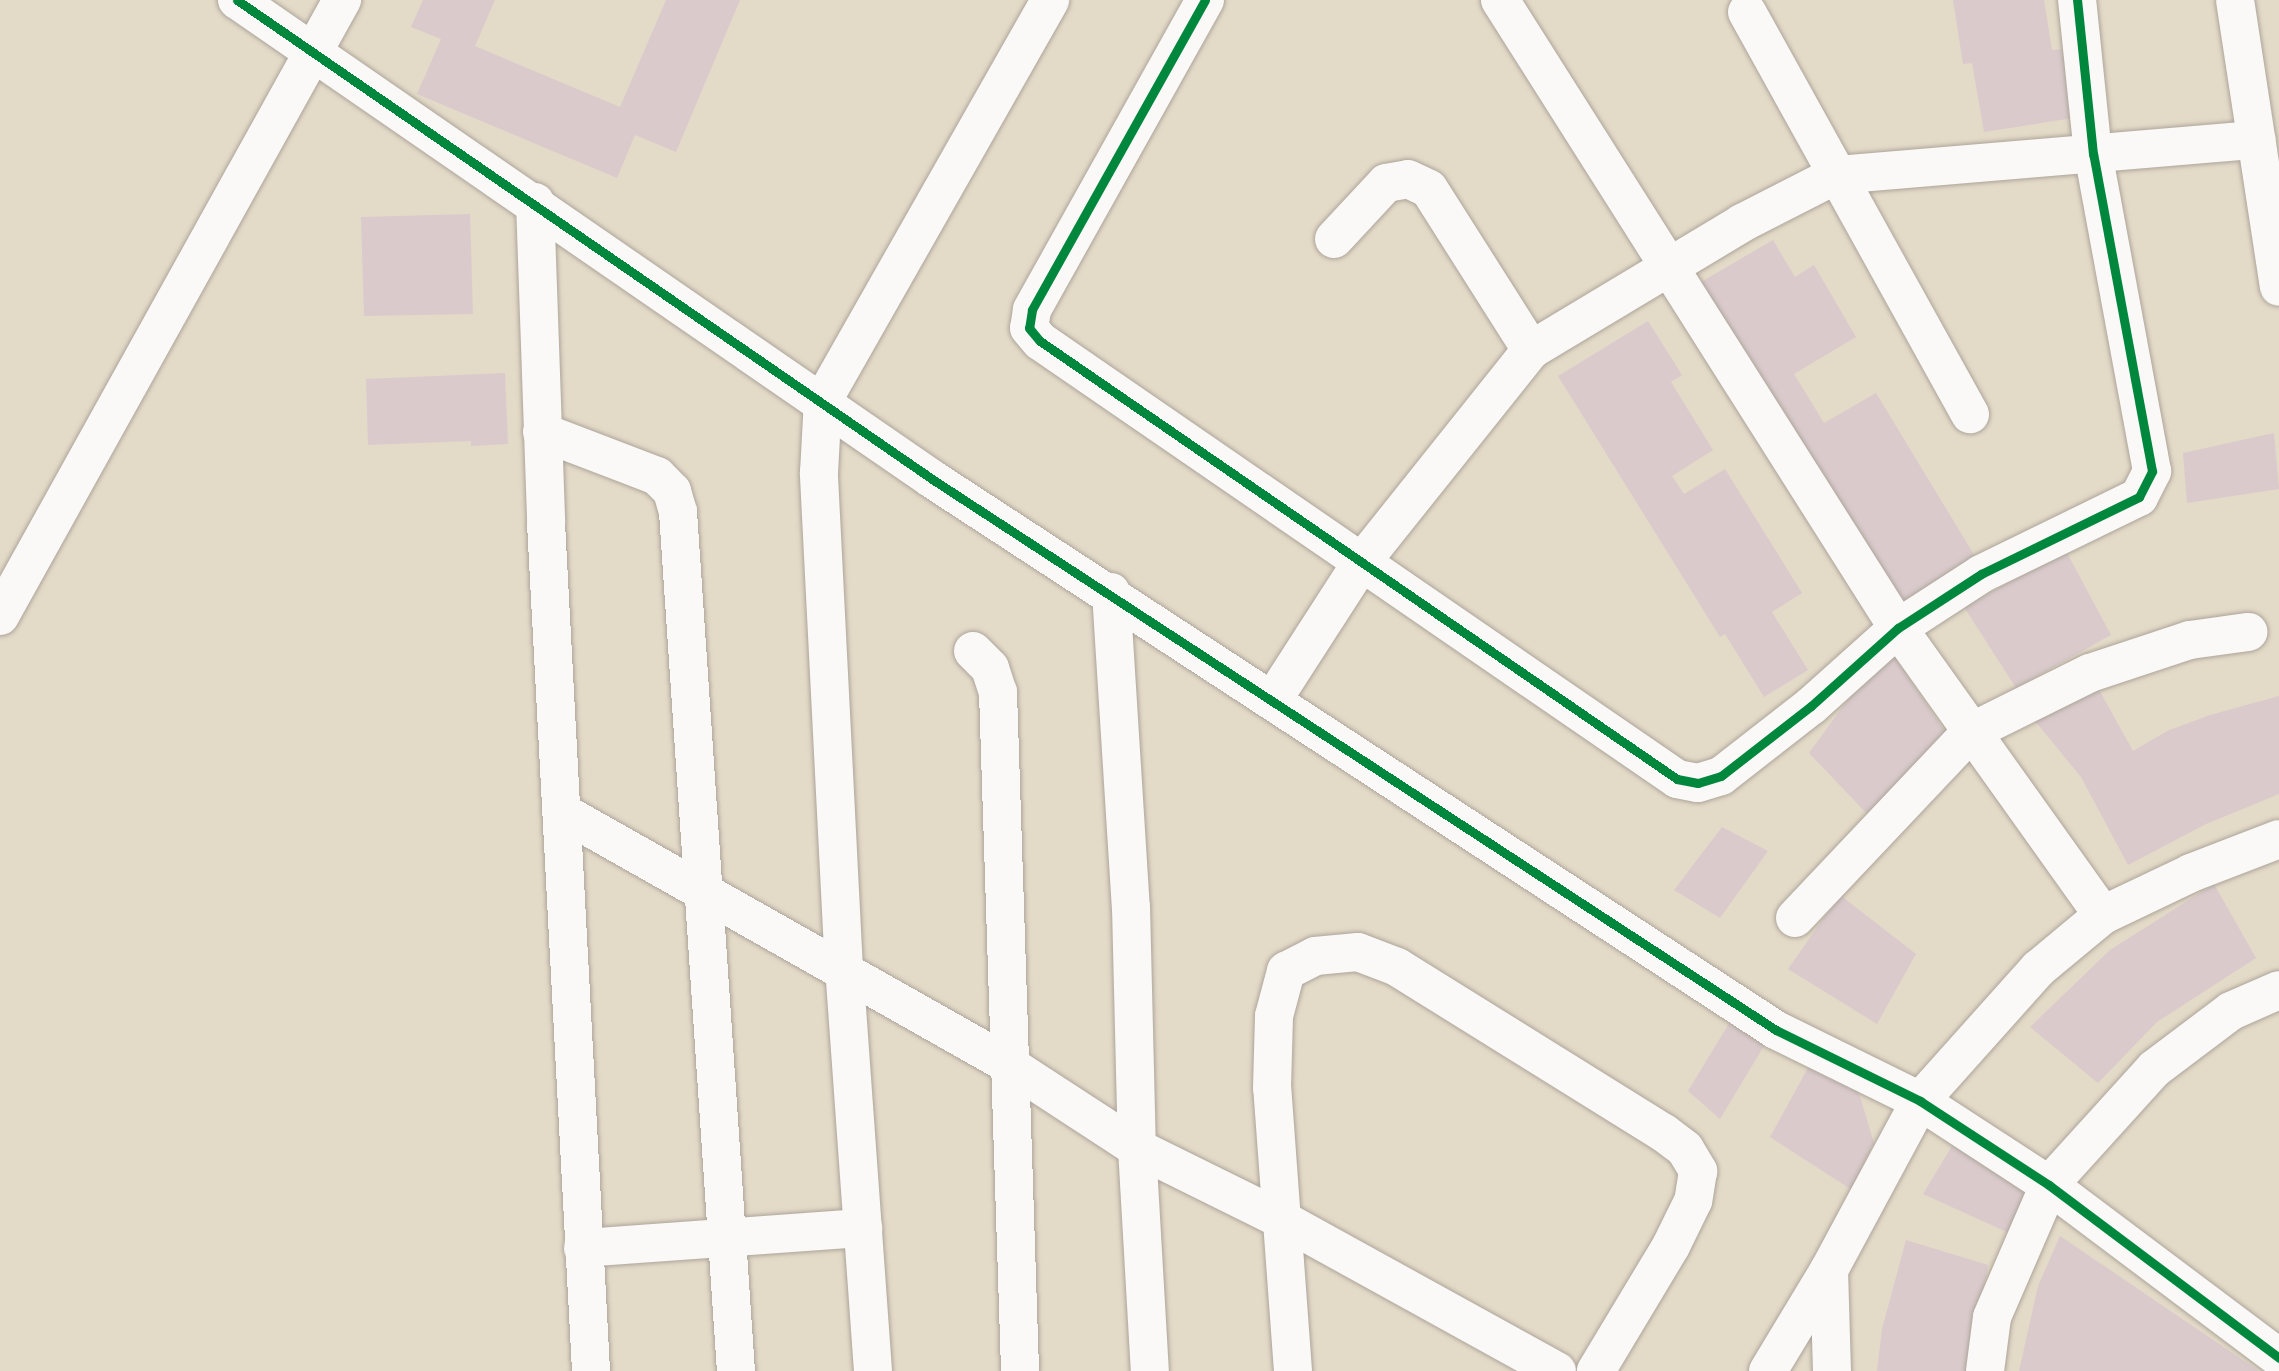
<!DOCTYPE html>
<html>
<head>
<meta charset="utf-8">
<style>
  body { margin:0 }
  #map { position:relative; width:2279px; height:1371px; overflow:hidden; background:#e4dac8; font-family:Kalam,sans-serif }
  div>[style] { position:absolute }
  .building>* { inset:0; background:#dacacc }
  .roads { filter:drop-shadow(0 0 2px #aca59a) drop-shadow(0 0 2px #aca59a) }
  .minor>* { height:38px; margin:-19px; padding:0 19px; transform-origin:19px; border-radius:19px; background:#fbf9f7 }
  .cycleway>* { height:9px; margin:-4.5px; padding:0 4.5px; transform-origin:4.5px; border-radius:4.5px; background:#00873e }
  span { translate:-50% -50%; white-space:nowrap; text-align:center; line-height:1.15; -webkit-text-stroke:5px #f6f6f2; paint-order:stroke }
</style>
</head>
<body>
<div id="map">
  <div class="building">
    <i style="clip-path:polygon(423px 0,495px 0,475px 46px,620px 107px,666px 0,740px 0,676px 152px,635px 135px,617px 178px,417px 94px,441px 39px,411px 27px)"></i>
    <i style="clip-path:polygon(1953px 0,2044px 0,2052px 50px,2062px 49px,2073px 118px,1984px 132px,1972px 63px,1963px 64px)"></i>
    <i style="clip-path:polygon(470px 214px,473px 314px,364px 316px,361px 217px)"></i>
    <i style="clip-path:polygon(1773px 240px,1795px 277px,1814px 265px,1856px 337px,1794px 374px,1824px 423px,1876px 393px,1976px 558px,1896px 606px,1701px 282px)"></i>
    <i style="clip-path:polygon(1648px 321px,1682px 375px,1671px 382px,1713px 450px,1672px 476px,1684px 494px,1725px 469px,1802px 593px,1772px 612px,1808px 670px,1764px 697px,1725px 634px,1720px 637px,1558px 376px)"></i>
    <i style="clip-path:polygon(505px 373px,508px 444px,471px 446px,471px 441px,368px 445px,366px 379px)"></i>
    <i style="clip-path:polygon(2274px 433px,2279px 489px,2187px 503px,2183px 453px)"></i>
    <i style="clip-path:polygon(2066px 551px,2111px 635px,2016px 688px,1964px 607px)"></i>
    <i style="clip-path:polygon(1893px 654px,1946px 733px,1872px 819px,1809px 753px,1852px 694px)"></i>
    <i style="clip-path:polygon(2097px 686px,2133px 751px,2167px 731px,2210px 715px,2279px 696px,2279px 794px,2206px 824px,2128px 865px,2081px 777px,2035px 721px)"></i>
    <i style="clip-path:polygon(1722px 827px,1768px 851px,1720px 918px,1674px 890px)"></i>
    <i style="clip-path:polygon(2214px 884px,2256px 958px,2157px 1022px,2098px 1083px,2030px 1027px,2110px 950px)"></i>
    <i style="clip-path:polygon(1840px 895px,1916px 954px,1877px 1024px,1788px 969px)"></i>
    <i style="clip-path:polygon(1736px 1012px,1770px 1036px,1720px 1119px,1688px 1091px)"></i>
    <i style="clip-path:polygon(1815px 1055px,1855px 1080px,1874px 1143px,1852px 1190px,1770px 1137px)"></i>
    <i style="clip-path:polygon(1958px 1136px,2029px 1191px,2009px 1233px,1923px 1194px)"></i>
    <i style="clip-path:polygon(2060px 1236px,2259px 1371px,2019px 1371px,2038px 1286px)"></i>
    <i style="clip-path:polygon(1906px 1240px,1988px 1265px,1971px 1371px,1877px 1371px,1882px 1329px)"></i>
  </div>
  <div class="roads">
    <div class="minor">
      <i style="left:237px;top:0;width:844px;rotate:34.57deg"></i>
      <i style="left:932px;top:479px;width:1008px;rotate:33.14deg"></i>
      <i style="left:1776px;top:1030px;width:161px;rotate:26.2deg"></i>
      <i style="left:1920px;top:1101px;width:154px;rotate:33.1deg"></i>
      <i style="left:2049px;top:1185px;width:288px;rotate:36.9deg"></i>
      <i style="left:1205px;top:0;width:355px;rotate:119.2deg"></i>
      <i style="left:1032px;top:310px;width:18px;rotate:99deg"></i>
      <i style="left:1029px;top:328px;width:17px;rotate:50deg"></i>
      <i style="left:1040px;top:341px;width:773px;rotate:34.51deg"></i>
      <i style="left:1677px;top:779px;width:21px;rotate:11deg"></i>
      <i style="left:1698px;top:783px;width:24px;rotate:-17deg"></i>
      <i style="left:1721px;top:776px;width:114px;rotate:-37.9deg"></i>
      <i style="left:1811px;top:706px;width:117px;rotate:-41.9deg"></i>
      <i style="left:1898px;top:628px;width:99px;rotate:-33deg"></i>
      <i style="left:1981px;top:574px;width:176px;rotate:-26deg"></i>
      <i style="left:2139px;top:497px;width:29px;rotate:-63deg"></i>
      <i style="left:2152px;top:471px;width:322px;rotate:-100.5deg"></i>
      <i style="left:2093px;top:154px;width:155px;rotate:-95.9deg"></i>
      <i style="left:1500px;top:0;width:743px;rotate:57.64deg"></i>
      <i style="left:1898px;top:628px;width:353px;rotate:54.5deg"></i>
      <i style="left:2235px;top:0;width:290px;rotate:81.3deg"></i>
      <i style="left:1747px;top:12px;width:460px;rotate:61deg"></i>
      <i style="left:535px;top:202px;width:321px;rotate:88deg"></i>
      <i style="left:546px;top:523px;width:849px;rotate:86.96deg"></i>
      <i style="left:1334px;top:239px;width:76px;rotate:-47.1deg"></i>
      <i style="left:1386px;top:183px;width:22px;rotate:-10deg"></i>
      <i style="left:1408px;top:179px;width:23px;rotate:25deg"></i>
      <i style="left:1429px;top:189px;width:191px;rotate:57.6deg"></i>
      <i style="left:542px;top:432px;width:123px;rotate:20.9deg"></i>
      <i style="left:657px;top:476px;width:21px;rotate:45deg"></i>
      <i style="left:672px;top:491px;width:22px;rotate:74deg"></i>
      <i style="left:678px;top:512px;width:861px;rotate:86.14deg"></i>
      <i style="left:1111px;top:592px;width:316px;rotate:86.4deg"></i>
      <i style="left:1131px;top:907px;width:241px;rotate:88.6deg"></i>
      <i style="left:1137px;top:1148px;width:223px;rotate:86.7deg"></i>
      <i style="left:0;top:616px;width:705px;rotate:-60.96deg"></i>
      <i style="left:973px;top:651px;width:24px;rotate:45deg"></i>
      <i style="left:990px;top:668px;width:25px;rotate:72deg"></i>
      <i style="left:998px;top:692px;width:679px;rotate:88.14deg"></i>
      <i style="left:1274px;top:698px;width:161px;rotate:-57.2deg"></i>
      <i style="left:1361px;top:563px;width:273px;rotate:-51.4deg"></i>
      <i style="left:1531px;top:350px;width:246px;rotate:-31deg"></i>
      <i style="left:1742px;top:223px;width:106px;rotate:-27.1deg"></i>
      <i style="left:1836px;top:175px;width:422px;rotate:-4.8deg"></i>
      <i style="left:562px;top:812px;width:512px;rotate:29.47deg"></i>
      <i style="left:1008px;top:1064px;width:154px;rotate:33.1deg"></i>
      <i style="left:1137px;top:1148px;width:163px;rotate:26.3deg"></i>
      <i style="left:1283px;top:1220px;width:313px;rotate:28.9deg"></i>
      <i style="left:1795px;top:918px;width:256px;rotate:-46.6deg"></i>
      <i style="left:1971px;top:732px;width:133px;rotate:-26.4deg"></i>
      <i style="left:2090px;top:673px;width:105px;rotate:-18.3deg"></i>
      <i style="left:2190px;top:640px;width:59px;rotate:-7.9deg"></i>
      <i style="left:583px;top:1248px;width:281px;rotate:-4.1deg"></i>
      <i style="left:1829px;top:1270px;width:101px;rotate:88.3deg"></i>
      <i style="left:873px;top:1371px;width:402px;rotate:-94.1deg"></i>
      <i style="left:844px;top:970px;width:498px;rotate:-92.9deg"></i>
      <i style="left:819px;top:473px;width:73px;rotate:-86.9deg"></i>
      <i style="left:823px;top:400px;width:460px;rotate:-60.4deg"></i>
      <i style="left:1293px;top:1371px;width:284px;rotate:-94.2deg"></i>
      <i style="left:1272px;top:1088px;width:72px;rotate:-88.4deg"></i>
      <i style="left:1274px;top:1016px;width:47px;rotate:-75.1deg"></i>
      <i style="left:1286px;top:971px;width:33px;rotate:-27deg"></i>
      <i style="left:1315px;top:956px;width:43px;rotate:-5.3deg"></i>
      <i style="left:1358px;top:952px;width:42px;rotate:21deg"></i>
      <i style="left:1397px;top:967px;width:314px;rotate:31.9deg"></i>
      <i style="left:1664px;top:1133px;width:26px;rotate:37deg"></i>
      <i style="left:1685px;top:1149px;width:26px;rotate:59deg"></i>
      <i style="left:1698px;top:1171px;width:30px;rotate:99deg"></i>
      <i style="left:1693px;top:1201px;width:50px;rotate:116.1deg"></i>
      <i style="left:1671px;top:1246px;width:146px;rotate:121deg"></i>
      <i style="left:1768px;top:1371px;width:118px;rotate:-58.9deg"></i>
      <i style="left:1829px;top:1270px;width:192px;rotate:-61.7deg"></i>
      <i style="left:1920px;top:1101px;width:177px;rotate:-48.2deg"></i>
      <i style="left:2038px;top:969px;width:85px;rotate:-39.7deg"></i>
      <i style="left:2103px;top:915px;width:98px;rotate:-25.5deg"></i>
      <i style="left:2191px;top:873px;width:94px;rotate:-21.1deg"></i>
      <i style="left:1985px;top:1371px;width:54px;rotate:-82.6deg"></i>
      <i style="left:1992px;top:1317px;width:144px;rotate:-66.6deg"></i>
      <i style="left:2049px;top:1185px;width:156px;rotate:-47.8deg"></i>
      <i style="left:2154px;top:1069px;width:96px;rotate:-37deg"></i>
      <i style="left:2231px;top:1011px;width:52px;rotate:-23.6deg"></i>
    </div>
  </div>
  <div class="cycleway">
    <i style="left:237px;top:0;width:844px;rotate:34.57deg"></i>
    <i style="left:932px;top:479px;width:1008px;rotate:33.14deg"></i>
    <i style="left:1776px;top:1030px;width:161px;rotate:26.2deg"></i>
    <i style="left:1920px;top:1101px;width:154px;rotate:33.1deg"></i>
    <i style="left:2049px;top:1185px;width:288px;rotate:36.9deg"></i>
    <i style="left:1205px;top:0;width:355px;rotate:119.2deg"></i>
    <i style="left:1032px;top:310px;width:18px;rotate:99deg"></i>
    <i style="left:1029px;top:328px;width:17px;rotate:50deg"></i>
    <i style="left:1040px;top:341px;width:773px;rotate:34.51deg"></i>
    <i style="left:1677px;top:779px;width:21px;rotate:11deg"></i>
    <i style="left:1698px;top:783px;width:24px;rotate:-17deg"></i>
    <i style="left:1721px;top:776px;width:114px;rotate:-37.9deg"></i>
    <i style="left:1811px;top:706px;width:117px;rotate:-41.9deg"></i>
    <i style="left:1898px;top:628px;width:99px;rotate:-33deg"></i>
    <i style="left:1981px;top:574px;width:176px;rotate:-26deg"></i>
    <i style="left:2139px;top:497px;width:29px;rotate:-63deg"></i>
    <i style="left:2152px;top:471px;width:322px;rotate:-100.5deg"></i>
    <i style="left:2093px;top:154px;width:155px;rotate:-95.9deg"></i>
  </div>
</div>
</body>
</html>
